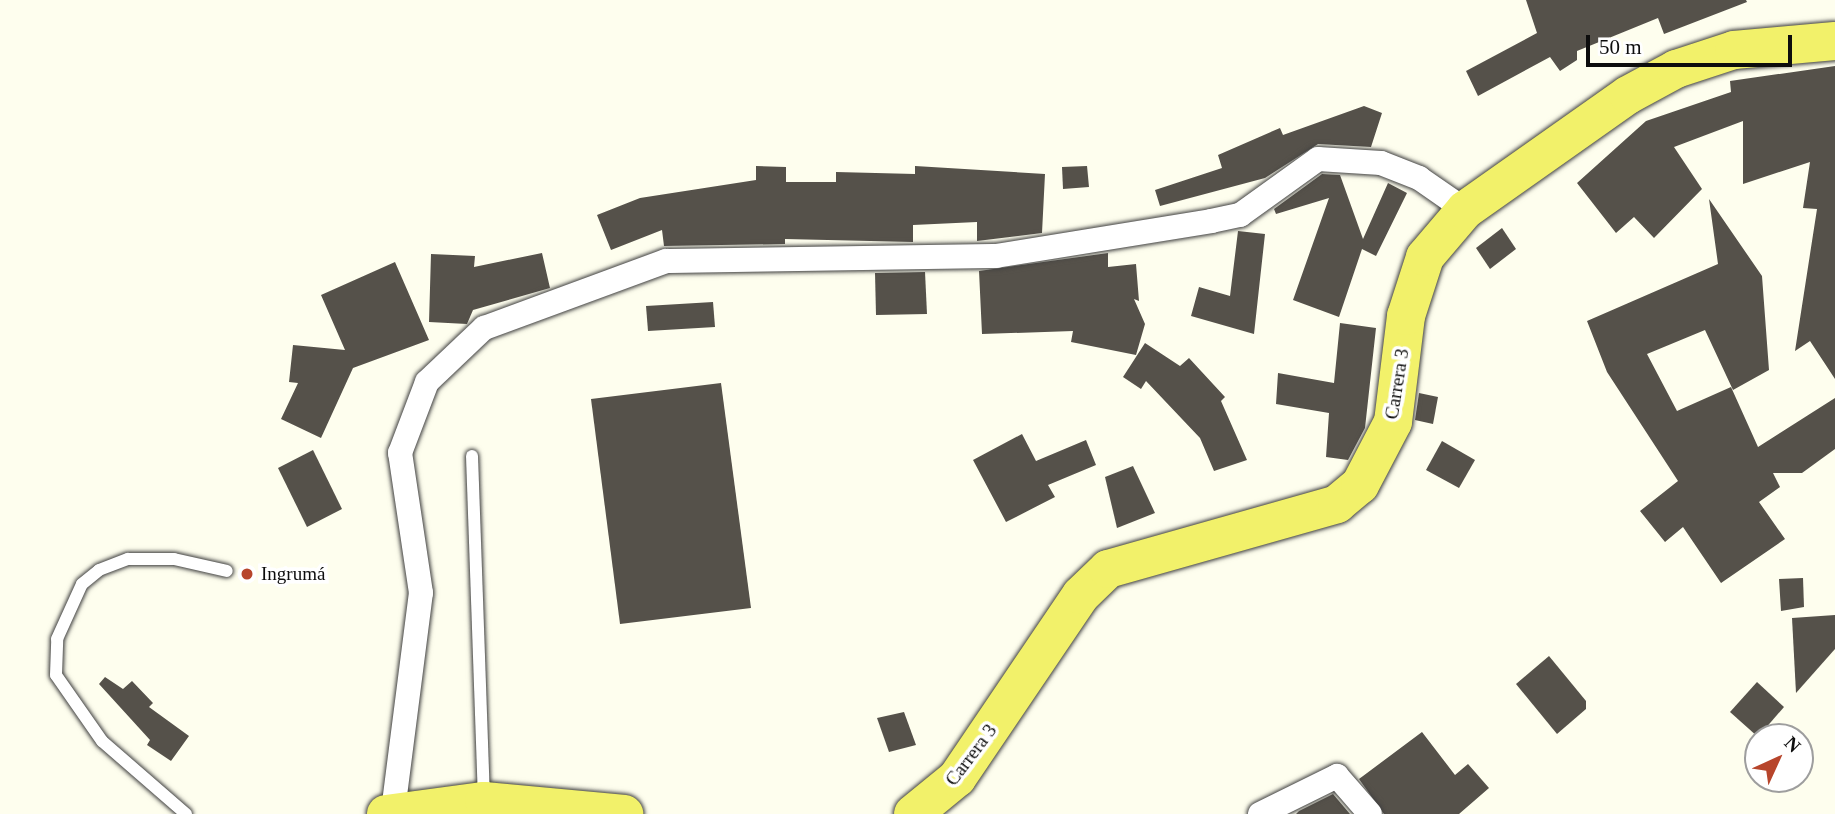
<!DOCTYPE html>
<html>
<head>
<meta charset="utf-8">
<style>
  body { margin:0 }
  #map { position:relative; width:1835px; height:814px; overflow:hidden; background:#fefeee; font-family:"Times New Roman",serif }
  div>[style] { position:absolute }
  .building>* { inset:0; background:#55514a }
  .roads { filter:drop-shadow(0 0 2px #404040) drop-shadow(0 0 2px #404040) }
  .lane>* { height:12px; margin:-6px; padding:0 6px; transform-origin:6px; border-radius:6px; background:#fff }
  .street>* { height:24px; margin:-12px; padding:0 12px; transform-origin:12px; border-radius:12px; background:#fff }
  .primary>* { height:38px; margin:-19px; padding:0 19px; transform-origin:19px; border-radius:19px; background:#f2f16a }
  .dots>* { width:19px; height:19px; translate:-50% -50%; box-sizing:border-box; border:4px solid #fff; border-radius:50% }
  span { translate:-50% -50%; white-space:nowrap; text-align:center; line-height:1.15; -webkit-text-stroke:7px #fff; paint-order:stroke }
  .street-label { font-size:19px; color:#0d0d0d }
  .poi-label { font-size:19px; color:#0d0d0d }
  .left { translate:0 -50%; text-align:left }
  .north { position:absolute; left:1744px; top:723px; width:70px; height:70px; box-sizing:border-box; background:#fff; border:2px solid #9e9e9e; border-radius:50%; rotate:45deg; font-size:19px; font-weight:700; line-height:28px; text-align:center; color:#0d0d0d }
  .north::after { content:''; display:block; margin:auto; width:24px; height:32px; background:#b7452b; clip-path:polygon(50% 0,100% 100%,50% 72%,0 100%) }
  .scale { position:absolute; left:1586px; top:35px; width:206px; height:32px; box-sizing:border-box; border:4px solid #0d0d0d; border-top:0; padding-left:9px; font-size:21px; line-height:24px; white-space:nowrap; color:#0d0d0d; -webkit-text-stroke:5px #fff; paint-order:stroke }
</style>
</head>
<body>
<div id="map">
  <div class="building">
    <i style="clip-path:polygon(1526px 0,1746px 0,1747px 2px,1664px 34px,1658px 18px,1577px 51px,1577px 60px,1560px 71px,1550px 57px,1478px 96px,1466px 71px,1537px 33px)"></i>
    <i style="clip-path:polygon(1835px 66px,1835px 379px,1810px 341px,1795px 351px,1817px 209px,1803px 208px,1810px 162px,1743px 184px,1743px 121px,1674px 147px,1702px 189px,1654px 238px,1634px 217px,1616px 233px,1577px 183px,1646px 121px,1731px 92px,1730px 81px)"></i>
    <i style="clip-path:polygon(1364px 106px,1382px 113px,1371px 147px,1318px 144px,1265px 178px,1160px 206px,1155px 190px,1222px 168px,1218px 155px,1280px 128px,1283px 135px)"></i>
    <i style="clip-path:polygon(756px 166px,786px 167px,786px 182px,836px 182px,836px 172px,915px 174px,915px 166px,1045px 174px,1042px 233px,977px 241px,977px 222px,913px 225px,913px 242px,785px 239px,785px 244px,664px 246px,662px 230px,611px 250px,597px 215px,640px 198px,756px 180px)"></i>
    <i style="clip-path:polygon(1087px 166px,1089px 187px,1063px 189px,1062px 167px)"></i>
    <i style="clip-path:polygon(1322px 174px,1340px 175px,1363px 239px,1388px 183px,1407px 193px,1376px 256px,1362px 249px,1339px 317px,1293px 300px,1329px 198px,1276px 214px,1274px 209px)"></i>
    <i style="clip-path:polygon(1709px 199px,1762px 276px,1769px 370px,1733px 390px,1705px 330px,1647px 354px,1677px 411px,1731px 387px,1758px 447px,1835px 398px,1835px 449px,1802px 473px,1773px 473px,1780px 487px,1759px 502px,1785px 539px,1721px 583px,1683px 527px,1665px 542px,1640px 511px,1678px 481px,1607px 372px,1587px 321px,1718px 264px)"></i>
    <i style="clip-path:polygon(1502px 228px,1516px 249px,1490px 269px,1476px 248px)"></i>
    <i style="clip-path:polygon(1238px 231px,1265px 234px,1254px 334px,1191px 316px,1199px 287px,1230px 296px)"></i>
    <i style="clip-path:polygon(542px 253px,550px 288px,473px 310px,467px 324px,429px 322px,431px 254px,475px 256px,474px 267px)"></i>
    <i style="clip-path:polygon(1108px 253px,1108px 267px,1136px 264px,1139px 301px,1134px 299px,1145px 324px,1136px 355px,1071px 342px,1073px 331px,982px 334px,979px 271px)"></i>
    <i style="clip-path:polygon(395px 262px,429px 340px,353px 368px,321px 438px,281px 419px,298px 383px,289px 382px,293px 345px,345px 350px,321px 295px)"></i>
    <i style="clip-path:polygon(925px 272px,927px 314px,876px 315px,875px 273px)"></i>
    <i style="clip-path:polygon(713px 302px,715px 327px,648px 331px,646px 306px)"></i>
    <i style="clip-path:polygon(1340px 323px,1376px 328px,1365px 428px,1348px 460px,1326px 457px,1329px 413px,1276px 404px,1278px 373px,1334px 383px)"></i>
    <i style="clip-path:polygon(1145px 343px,1180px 366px,1189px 358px,1225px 397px,1221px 401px,1247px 460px,1214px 471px,1200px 438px,1146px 381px,1141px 389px,1123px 377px)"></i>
    <i style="clip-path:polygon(721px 383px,751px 608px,620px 624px,591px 399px)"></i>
    <i style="clip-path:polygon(1419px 393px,1438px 397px,1433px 424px,1415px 420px)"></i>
    <i style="clip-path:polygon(1022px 434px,1036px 461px,1086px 440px,1096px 465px,1048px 485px,1055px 497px,1006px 522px,973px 460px)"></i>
    <i style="clip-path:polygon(1442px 441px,1475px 460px,1459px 488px,1426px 470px)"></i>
    <i style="clip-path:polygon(313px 450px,342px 509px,307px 527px,278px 468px)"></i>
    <i style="clip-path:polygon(1133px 466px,1155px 513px,1117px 528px,1105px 477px)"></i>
    <i style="clip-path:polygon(1803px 578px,1804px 607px,1781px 611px,1779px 579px)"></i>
    <i style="clip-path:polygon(1835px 615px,1835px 649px,1796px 693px,1792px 618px)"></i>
    <i style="clip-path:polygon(1549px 656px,1586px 701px,1586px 709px,1557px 734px,1516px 684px)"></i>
    <i style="clip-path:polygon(105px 677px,123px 689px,132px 681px,153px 703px,149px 707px,189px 736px,171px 761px,147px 745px,150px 740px,99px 684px)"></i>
    <i style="clip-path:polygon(1757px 682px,1784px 707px,1758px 737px,1730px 712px)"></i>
    <i style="clip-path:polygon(904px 712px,916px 745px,889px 752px,877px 718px)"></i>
    <i style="clip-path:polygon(1422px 732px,1455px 775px,1468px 764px,1489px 788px,1459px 814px,1384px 814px,1359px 779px)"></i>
    <i style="clip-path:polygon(1333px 794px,1350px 814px,1296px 814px,1299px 811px)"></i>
  </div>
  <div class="roads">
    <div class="lane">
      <i style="left:472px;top:456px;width:342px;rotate:88deg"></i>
      <i style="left:186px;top:814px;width:111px;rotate:-139deg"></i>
      <i style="left:102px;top:741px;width:80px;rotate:-124.9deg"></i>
      <i style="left:56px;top:675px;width:36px;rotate:-88deg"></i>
      <i style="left:57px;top:639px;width:60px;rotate:-65.6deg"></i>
      <i style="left:82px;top:584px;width:22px;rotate:-39deg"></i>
      <i style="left:99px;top:570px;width:31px;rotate:-21deg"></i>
      <i style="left:128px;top:559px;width:46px"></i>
      <i style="left:174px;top:559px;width:54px;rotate:12.8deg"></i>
    </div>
    <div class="street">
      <i style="left:393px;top:811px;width:220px;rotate:-82.7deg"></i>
      <i style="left:421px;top:593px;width:142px;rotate:-98.5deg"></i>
      <i style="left:400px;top:453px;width:76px;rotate:-69.2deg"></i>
      <i style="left:427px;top:382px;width:79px;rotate:-43.5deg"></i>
      <i style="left:484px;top:328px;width:194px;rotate:-20.2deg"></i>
      <i style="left:666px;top:261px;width:330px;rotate:-0.9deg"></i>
      <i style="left:996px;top:256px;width:218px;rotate:-9.2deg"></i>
      <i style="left:1211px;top:221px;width:30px;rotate:-12deg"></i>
      <i style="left:1240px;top:215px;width:96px;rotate:-35.7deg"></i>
      <i style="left:1318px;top:159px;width:63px;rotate:3.6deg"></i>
      <i style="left:1381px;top:163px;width:41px;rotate:21.5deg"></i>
      <i style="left:1419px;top:178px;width:56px;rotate:34.8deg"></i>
      <i style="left:1260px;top:814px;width:86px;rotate:-26.3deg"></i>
      <i style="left:1337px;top:776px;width:50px;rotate:49deg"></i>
    </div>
    <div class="primary">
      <i style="left:386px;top:814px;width:99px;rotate:-7.6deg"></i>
      <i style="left:484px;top:801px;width:141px;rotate:5.3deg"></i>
      <i style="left:913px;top:814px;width:57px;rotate:-39.3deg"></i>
      <i style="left:957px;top:778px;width:221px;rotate:-55.9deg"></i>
      <i style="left:1081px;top:595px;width:37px;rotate:-44deg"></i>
      <i style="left:1108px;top:569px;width:238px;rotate:-15.8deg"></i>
      <i style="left:1337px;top:504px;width:30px;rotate:-40deg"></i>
      <i style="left:1360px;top:485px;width:71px;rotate:-62.4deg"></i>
      <i style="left:1393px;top:422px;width:107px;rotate:-83deg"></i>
      <i style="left:1406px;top:316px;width:62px;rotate:-72.1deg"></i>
      <i style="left:1425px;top:257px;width:62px;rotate:-49.6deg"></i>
      <i style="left:1465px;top:210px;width:199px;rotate:-35.2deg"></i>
      <i style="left:1628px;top:95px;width:55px;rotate:-28.4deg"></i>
      <i style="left:1676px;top:69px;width:61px;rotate:-18.1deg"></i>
      <i style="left:1734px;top:50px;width:101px;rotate:-5.1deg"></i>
    </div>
  </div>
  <div class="dots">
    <i style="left:247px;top:574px;background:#b7452b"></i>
  </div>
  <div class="street-label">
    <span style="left:1397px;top:384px;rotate:-81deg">Carrera 3</span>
    <span style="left:971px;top:755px;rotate:-53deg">Carrera 3</span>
  </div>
  <div class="poi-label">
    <span class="left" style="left:261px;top:574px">Ingrumá</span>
  </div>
  <div class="north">N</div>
  <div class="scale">50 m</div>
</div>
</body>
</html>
